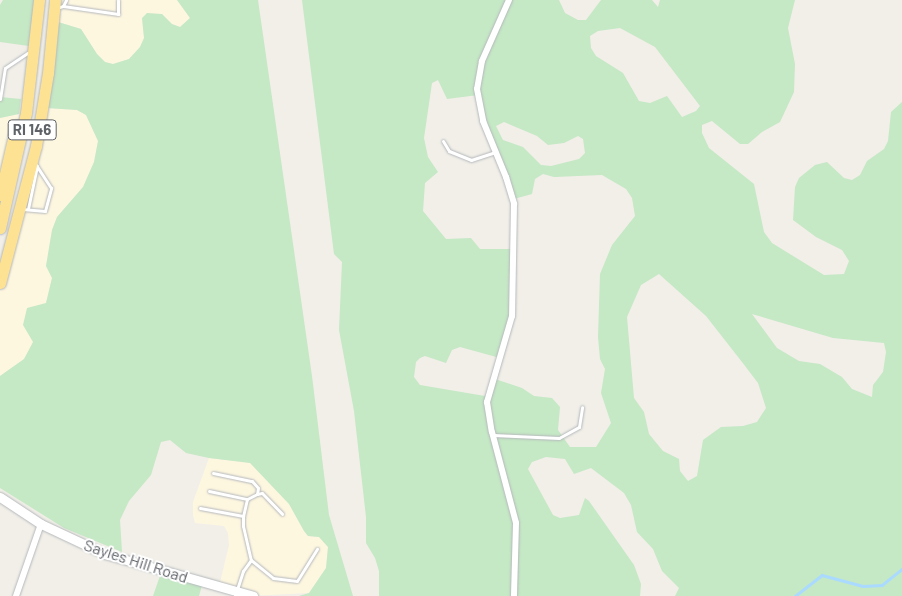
<!DOCTYPE html>
<html>
<head>
<meta charset="utf-8">
<style>
  body { margin:0 }
  #map { position:relative; width:902px; height:596px; overflow:hidden; background:#f1efe8; font-family:Barlow,sans-serif }
  div>[style] { position:absolute }
  .commercial>* { inset:0; background:#fef7e0 }
  .green>* { inset:0; background:#c5e8c5 }
  .stream>* { height:2.5px; margin:-1.25px; padding:0 1.25px; transform-origin:1.25px; border-radius:1.25px; background:#aadaff }
  .roads { filter:drop-shadow(0 0 1px #b5b8bc) drop-shadow(0 0 1px #b5b8bc) }
  .service>* { height:3px; margin:-1.5px; padding:0 1.5px; transform-origin:1.5px; border-radius:1.5px; background:#fff }
  .minor>* { height:6px; margin:-3px; padding:0 3px; transform-origin:3px; border-radius:3px; background:#fff }
  .secondary>* { height:9px; margin:-4.5px; padding:0 4.5px; transform-origin:4.5px; border-radius:4.5px; background:#fff }
  .motorway>* { height:11px; margin:-5.5px; padding:0 5.5px; transform-origin:5.5px; border-radius:5.5px; background:#fde293 }
  span { translate:-50% -50%; white-space:nowrap; text-align:center; line-height:1.15; -webkit-text-stroke:4px #fff; paint-order:stroke }
  .shield-label span { padding:1px 4px; background:#fff; border:1px solid; border-radius:4px; -webkit-text-stroke-width:0 }
  .shield-label { font-size:15px; color:#5f6368; font-weight:700 }
  .street-label { font-size:16px; color:#5f6368 }
</style>
</head>
<body>
<div id="map">
  <div class="commercial">
    <i style="clip-path:polygon(54px 0,177px 0,190px 18px,180px 27px,172px 24px,162px 14px,142px 18px,144px 38px,140px 47px,129px 59px,113px 64px,105px 62px,97px 54px,81px 29px,55px 21px)"></i>
    <i style="clip-path:polygon(46px 108px,77px 110px,86px 115px,98px 141px,94px 162px,83px 187px,57px 217px,52px 230px,46px 266px,52px 278px,46px 303px,31px 335px,34px 342px,24px 359px,0 376px,0 290px)"></i>
    <i style="clip-path:polygon(19px 114px,19px 121px,0 195px,0 118px)"></i>
    <i style="clip-path:polygon(209px 458px,251px 463px,289px 504px,304px 531px,308px 536px,319px 537px,328px 547px,326px 568px,309px 593px,248px 596px,219px 587px,229px 545px,228px 533px,224px 526px,195px 523px,193px 515px,193px 502px)"></i>
  </div>
  <div class="green">
    <i style="clip-path:polygon(3px 0,34px 0,29px 46px,0 42px,0 5px)"></i>
    <i style="clip-path:polygon(177px 0,258px 0,312px 376px,329px 515px,353px 596px,299px 596px,309px 593px,326px 568px,328px 547px,319px 537px,308px 536px,304px 531px,289px 504px,250px 463px,209px 458px,186px 453px,170px 440px,161px 442px,151px 475px,129px 501px,120px 520px,122px 552px,64px 528px,0 488px,0 376px,24px 359px,33px 342px,23px 325px,27px 308px,46px 303px,52px 278px,46px 266px,52px 230px,57px 217px,83px 187px,94px 162px,98px 141px,86px 115px,77px 110px,46px 108px,55px 21px,81px 29px,97px 54px,105px 62px,113px 64px,129px 59px,140px 47px,144px 38px,142px 18px,147px 13px,162px 14px,172px 24px,180px 27px,190px 18px)"></i>
    <i style="clip-path:polygon(evenodd,302px 0,559px 0,565px 13px,578px 20px,586px 20px,601px 0,652px 0,658px 7px,660px 0,795px 0,788px 28px,795px 64px,794px 92px,780px 122px,762px 132px,748px 144px,740px 144px,712px 121px,702px 125px,702px 133px,709px 148px,754px 184px,764px 232px,772px 243px,824px 275px,844px 274px,849px 261px,842px 250px,816px 237px,793px 220px,795px 187px,799px 178px,815px 165px,827px 162px,844px 178px,852px 180px,860px 175px,867px 161px,884px 149px,888px 141px,891px 112px,902px 102px,902px 596px,675px 596px,679px 588px,662px 571px,653px 549px,637px 532px,631px 505px,624px 493px,591px 468px,574px 474px,565px 459px,546px 457px,532px 462px,528px 469px,553px 515px,560px 518px,579px 515px,585px 498px,589px 501px,634px 565px,641px 584px,640px 596px,379px 596px,379px 571px,375px 558px,366px 543px,366px 517px,354px 411px,339px 330px,342px 262px,334px 254px,302px 0,620px 28px,655px 47px,700px 106px,696px 111px,682px 117px,667px 96px,650px 103px,639px 101px,623px 73px,596px 56px,591px 48px,590px 36px,598px 31px,620px 28px,302px 0,438px 80px,447px 99px,478px 95px,488px 134px,514px 199px,532px 194px,535px 179px,543px 174px,554px 177px,602px 175px,626px 189px,632px 198px,635px 216px,612px 245px,600px 274px,598px 337px,600px 359px,605px 369px,601px 393px,611px 423px,596px 447px,570px 447px,558px 430px,560px 407px,552px 398px,534px 396px,522px 388px,495px 379px,485px 396px,420px 385px,414px 377px,416px 362px,420px 358px,425px 356px,446px 363px,452px 350px,460px 347px,500px 358px,513px 303px,515px 249px,480px 249px,471px 238px,446px 239px,423px 211px,425px 183px,438px 172px,428px 157px,424px 138px,432px 83px,438px 80px,302px 0,504px 122px,537px 136px,548px 145px,564px 143px,578px 136px,583px 139px,585px 153px,579px 159px,551px 166px,541px 165px,523px 147px,503px 140px,496px 126px,504px 122px,302px 0,659px 274px,706px 316px,742px 362px,758px 383px,766px 408px,757px 422px,743px 426px,721px 427px,703px 440px,697px 476px,688px 481px,680px 471px,679px 459px,663px 451px,649px 434px,644px 412px,634px 398px,627px 317px,641px 285px,659px 274px,302px 0,752px 314px,833px 338px,884px 343px,886px 352px,883px 372px,873px 385px,872px 397px,852px 389px,842px 377px,820px 364px,799px 361px,777px 348px,752px 314px)"></i>
    <i style="clip-path:polygon(0 97px,21px 99px,19px 114px,0 118px)"></i>
    <i style="clip-path:polygon(161px 573px,202px 585px,199px 596px,153px 596px)"></i>
  </div>
  <div class="stream">
    <i style="left:795px;top:596px;width:34px;rotate:-38deg"></i>
    <i style="left:822px;top:575px;width:42px;rotate:15deg"></i>
    <i style="left:863px;top:586px;width:19px;rotate:-3deg"></i>
    <i style="left:882px;top:585px;width:26px;rotate:-39deg"></i>
  </div>
  <div class="roads">
    <div class="service">
      <i style="left:63px;top:6px;width:56px;rotate:8.3deg"></i>
      <i style="left:118px;top:14px;width:14px;rotate:-90deg"></i>
      <i style="left:56px;top:8px;width:7px;rotate:-16deg"></i>
      <i style="left:63px;top:6px;width:7px;rotate:-63deg"></i>
      <i style="left:0;top:99px;width:31px;rotate:-81deg"></i>
      <i style="left:5px;top:68px;width:27px;rotate:-34deg"></i>
      <i style="left:443px;top:141px;width:12px;rotate:59deg"></i>
      <i style="left:449px;top:151px;width:24px;rotate:22deg"></i>
      <i style="left:471px;top:160px;width:25px;rotate:-18deg"></i>
      <i style="left:22px;top:209px;width:23px;rotate:5deg"></i>
      <i style="left:45px;top:211px;width:24px;rotate:-75deg"></i>
      <i style="left:51px;top:188px;width:30px;rotate:-123deg"></i>
      <i style="left:28px;top:209px;width:44px;rotate:-78.2deg"></i>
      <i style="left:493px;top:435px;width:66px;rotate:2.6deg"></i>
      <i style="left:559px;top:438px;width:23px;rotate:-29deg"></i>
      <i style="left:579px;top:427px;width:20px;rotate:-81deg"></i>
      <i style="left:213px;top:473px;width:40px;rotate:12deg"></i>
      <i style="left:252px;top:481px;width:9px;rotate:49deg"></i>
      <i style="left:258px;top:488px;width:6px;rotate:99deg"></i>
      <i style="left:257px;top:494px;width:11px;rotate:153deg"></i>
      <i style="left:209px;top:491px;width:39px;rotate:12deg"></i>
      <i style="left:247px;top:499px;width:17px;rotate:103deg"></i>
      <i style="left:257px;top:494px;width:5px;rotate:-11deg"></i>
      <i style="left:262px;top:493px;width:29px;rotate:46deg"></i>
      <i style="left:200px;top:508px;width:44px;rotate:10.5deg"></i>
      <i style="left:243px;top:516px;width:10px;rotate:90deg"></i>
      <i style="left:243px;top:526px;width:35px;rotate:77deg"></i>
      <i style="left:251px;top:560px;width:14px;rotate:126deg"></i>
      <i style="left:243px;top:571px;width:26px;rotate:108deg"></i>
      <i style="left:251px;top:560px;width:28px;rotate:39deg"></i>
      <i style="left:273px;top:578px;width:24px;rotate:7deg"></i>
      <i style="left:297px;top:581px;width:38px;rotate:-58deg"></i>
    </div>
    <div class="minor">
      <i style="left:509px;top:0;width:67px;rotate:113.9deg"></i>
      <i style="left:482px;top:61px;width:28px;rotate:100deg"></i>
      <i style="left:477px;top:89px;width:33px;rotate:79deg"></i>
      <i style="left:483px;top:121px;width:61px;rotate:67.7deg"></i>
      <i style="left:506px;top:177px;width:28px;rotate:73deg"></i>
      <i style="left:514px;top:204px;width:112px;rotate:91deg"></i>
      <i style="left:512px;top:316px;width:90px;rotate:106.2deg"></i>
      <i style="left:487px;top:402px;width:30px;rotate:81deg"></i>
      <i style="left:492px;top:432px;width:94px;rotate:75.2deg"></i>
      <i style="left:516px;top:523px;width:73px;rotate:91.6deg"></i>
      <i style="left:16px;top:596px;width:76px;rotate:-70.9deg"></i>
    </div>
    <div class="secondary">
      <i style="left:0;top:497px;width:49px;rotate:33.4deg"></i>
      <i style="left:41px;top:524px;width:71px;rotate:25.1deg"></i>
      <i style="left:105px;top:554px;width:154px;rotate:15.8deg"></i>
    </div>
    <div class="motorway">
      <i style="left:0;top:195px;width:71px;rotate:-76.9deg"></i>
      <i style="left:0;top:228px;width:118px;rotate:-77.3deg"></i>
      <i style="left:26px;top:113px;width:114px;rotate:-83.4deg"></i>
      <i style="left:0;top:283px;width:142px;rotate:-75.3deg"></i>
      <i style="left:36px;top:146px;width:74px;rotate:-80.7deg"></i>
      <i style="left:48px;top:73px;width:73px;rotate:-84.5deg"></i>
    </div>
  </div>
  <div class="shield-label">
    <span style="left:32px;top:130px">RI 146</span>
  </div>
  <div class="street-label">
    <span style="left:136px;top:561px;rotate:18deg">Sayles Hill Road</span>
  </div>
</div>
</body>
</html>
